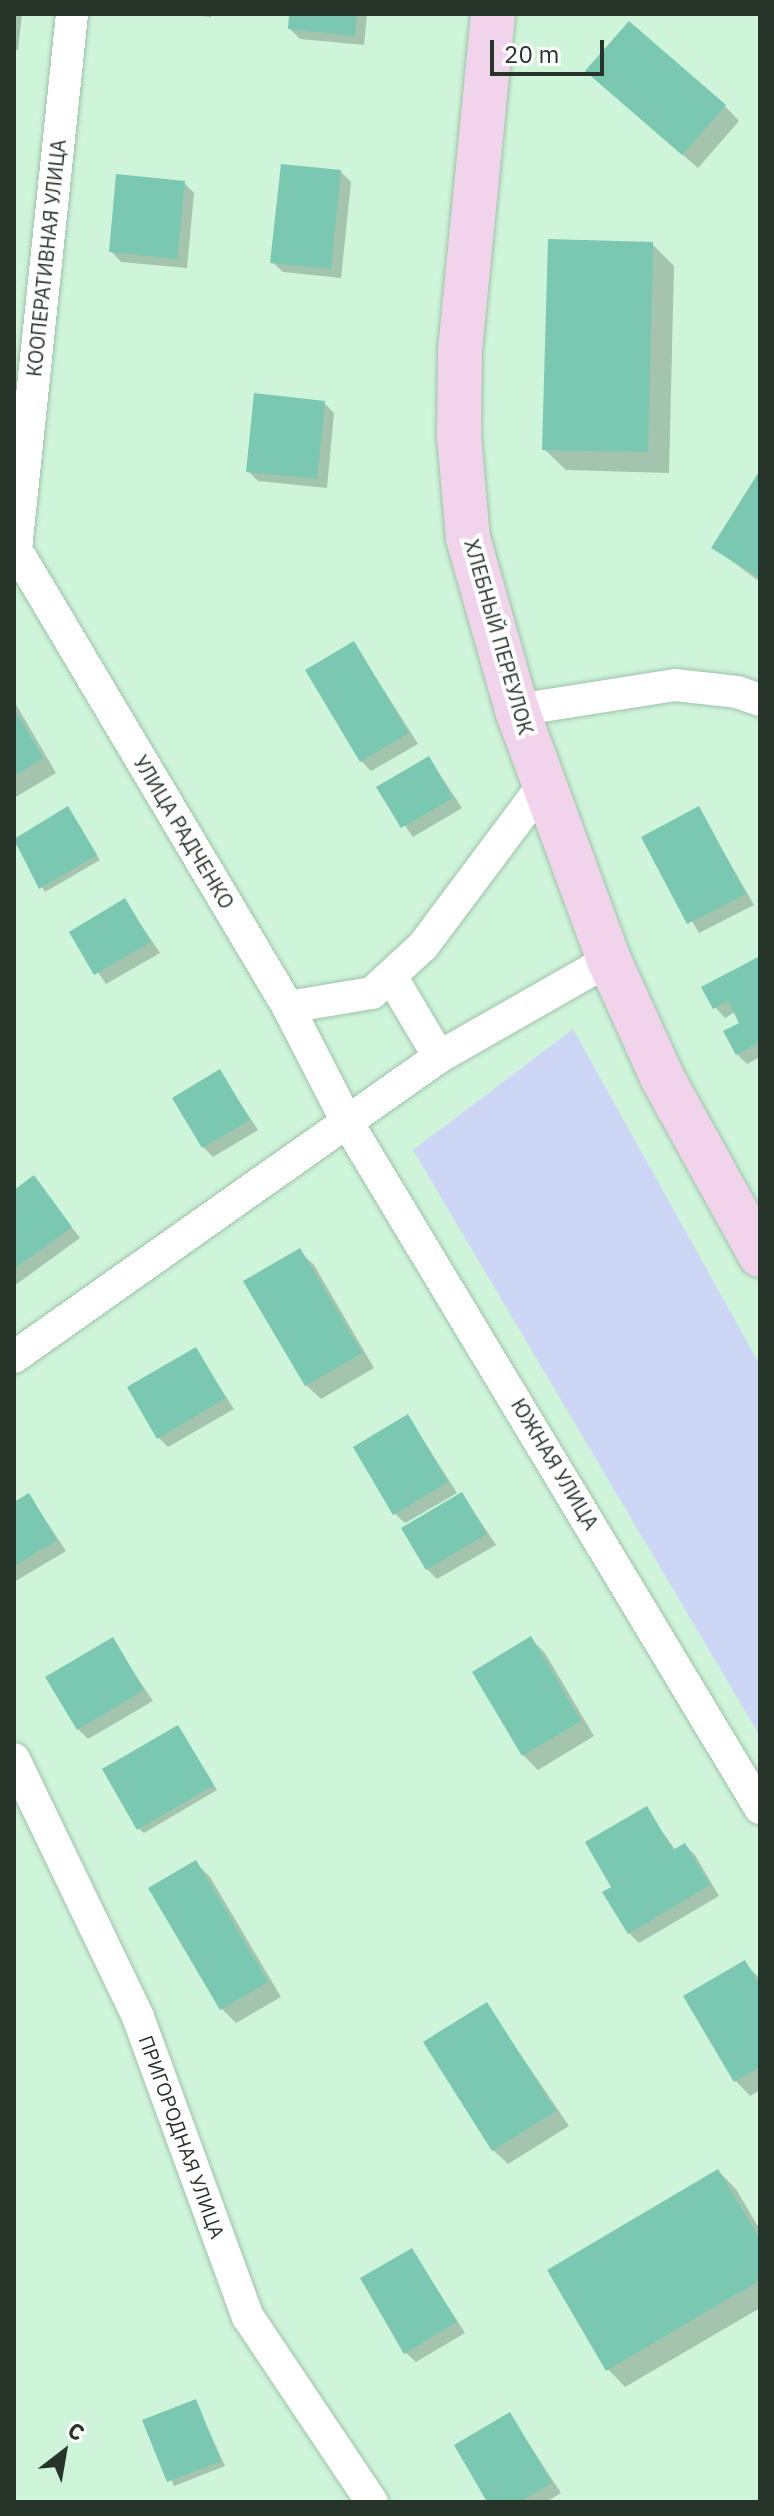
<!DOCTYPE html>
<html>
<head>
<meta charset="utf-8">
<style>
  body { margin:0 }
  #map { position:relative; width:774px; height:2516px; overflow:hidden; background:#cef5d9; font-family:"IBM Plex Sans",sans-serif }
  div>[style] { position:absolute }
  .green>* { inset:0; background:#ced6f6 }
  .shadow>* { inset:0; background:#0003 }
  .building>* { inset:0; background:#7ac8b2 }
  .roads { filter:drop-shadow(0 0 2px #9dc2a8) drop-shadow(0 0 2px #9dc2a8) }
  .street>* { height:32px; margin:-16px; padding:0 16px; transform-origin:16px; border-radius:16px; background:#fff }
  .secondary>* { height:44px; margin:-22px; padding:0 22px; transform-origin:22px; border-radius:22px; background:#f1d4ec }
  span { translate:-50% -50%; white-space:nowrap; text-align:center; line-height:1.15; -webkit-text-stroke:8px #fff; paint-order:stroke }
  .street-label { font-size:20px; color:#26342a }
  .frame { position:absolute; inset:0; border:16px solid #26342a; pointer-events:none }
  .north { position:absolute; left:24px; top:2412px; width:80px; height:80px; -webkit-text-stroke:6px #fff; paint-order:stroke; rotate:31deg; font-size:22px; font-weight:700; line-height:32px; text-align:center; color:#26342a }
  .north::after { content:''; display:block; margin:auto; width:28px; height:36px; background:#26342a; clip-path:polygon(50% 0,100% 100%,50% 72%,0 100%) }
  .scale { position:absolute; left:490px; top:40px; width:114px; height:36px; box-sizing:border-box; border:4px solid #26342a; border-top:0; padding-left:10px; font-size:24px; line-height:28px; white-space:nowrap; color:#26342a; -webkit-text-stroke:6px #fff; paint-order:stroke }
</style>
</head>
<body>
<div id="map">
  <div class="green">
    <i style="clip-path:polygon(573px 1029px,760px 1365px,760px 1736px,413px 1150px)"></i>
  </div>
  <div class="shadow">
    <i style="clip-path:polygon(14px 14px,22px 14px,18px 50px,14px 50px)"></i>
    <i style="clip-path:polygon(180px 14px,212px 14px,211px 17px)"></i>
    <i style="clip-path:polygon(291px 14px,367px 14px,364px 45px,300px 39px,290px 29px)"></i>
    <i style="clip-path:polygon(602px 85px,725px 106px,739px 121px,698px 168px)"></i>
    <i style="clip-path:polygon(341px 172px,351px 182px,341px 278px,283px 272px,272px 262px)"></i>
    <i style="clip-path:polygon(184px 183px,194px 193px,187px 268px,121px 262px,111px 251px)"></i>
    <i style="clip-path:polygon(652px 244px,674px 266px,669px 473px,566px 470px,544px 449px)"></i>
    <i style="clip-path:polygon(324px 403px,334px 413px,327px 488px,258px 481px,248px 471px)"></i>
    <i style="clip-path:polygon(760px 474px,760px 582px,714px 548px)"></i>
    <i style="clip-path:polygon(354px 643px,418px 744px,371px 771px,361px 761px)"></i>
    <i style="clip-path:polygon(14px 701px,56px 773px,14px 798px)"></i>
    <i style="clip-path:polygon(429px 758px,462px 808px,413px 837px,379px 788px)"></i>
    <i style="clip-path:polygon(68px 809px,100px 860px,45px 892px,14px 841px)"></i>
    <i style="clip-path:polygon(699px 809px,754px 905px,699px 933px,644px 838px)"></i>
    <i style="clip-path:polygon(125px 901px,160px 953px,106px 984px,71px 932px)"></i>
    <i style="clip-path:polygon(760px 958px,760px 1057px,747px 1064px,737px 1054px,742px 1024px,735px 1012px,725px 1018px,715px 1007px)"></i>
    <i style="clip-path:polygon(220px 1072px,258px 1130px,213px 1157px,203px 1147px)"></i>
    <i style="clip-path:polygon(34px 1178px,80px 1238px,14px 1286px,14px 1192px)"></i>
    <i style="clip-path:polygon(299px 1251px,314px 1265px,374px 1368px,321px 1399px,306px 1385px)"></i>
    <i style="clip-path:polygon(195px 1349px,234px 1409px,168px 1447px,158px 1437px)"></i>
    <i style="clip-path:polygon(408px 1416px,457px 1493px,405px 1523px,394px 1513px)"></i>
    <i style="clip-path:polygon(462px 1494px,496px 1545px,437px 1579px,427px 1569px)"></i>
    <i style="clip-path:polygon(29px 1495px,66px 1551px,14px 1582px,14px 1504px)"></i>
    <i style="clip-path:polygon(531px 1639px,545px 1653px,594px 1736px,538px 1770px,523px 1755px)"></i>
    <i style="clip-path:polygon(112px 1640px,153px 1701px,88px 1739px,78px 1729px)"></i>
    <i style="clip-path:polygon(177px 1727px,217px 1790px,144px 1833px,139px 1829px)"></i>
    <i style="clip-path:polygon(646px 1809px,676px 1851px,685px 1845px,695px 1855px,719px 1896px,639px 1943px,629px 1933px,613px 1887px)"></i>
    <i style="clip-path:polygon(195px 1862px,210px 1877px,281px 1997px,236px 2023px,222px 2009px)"></i>
    <i style="clip-path:polygon(745px 1963px,760px 1979px,760px 2090px,750px 2096px,736px 2081px,686px 1997px)"></i>
    <i style="clip-path:polygon(487px 2005px,569px 2126px,508px 2164px,493px 2150px)"></i>
    <i style="clip-path:polygon(718px 2171px,736px 2189px,760px 2230px,760px 2308px,625px 2387px,608px 2369px)"></i>
    <i style="clip-path:polygon(412px 2250px,465px 2333px,416px 2362px,405px 2352px)"></i>
    <i style="clip-path:polygon(195px 2401px,225px 2466px,174px 2486px,145px 2421px)"></i>
    <i style="clip-path:polygon(510px 2415px,561px 2493px,546px 2502px,490px 2502px)"></i>
  </div>
  <div class="building">
    <i style="clip-path:polygon(289px 14px,357px 14px,355px 36px,288px 29px)"></i>
    <i style="clip-path:polygon(629px 21px,726px 105px,682px 155px,585px 71px)"></i>
    <i style="clip-path:polygon(281px 164px,341px 170px,331px 269px,270px 263px)"></i>
    <i style="clip-path:polygon(116px 174px,185px 181px,177px 259px,109px 252px)"></i>
    <i style="clip-path:polygon(548px 239px,653px 242px,648px 452px,542px 450px)"></i>
    <i style="clip-path:polygon(254px 393px,325px 401px,317px 479px,246px 472px)"></i>
    <i style="clip-path:polygon(760px 470px,760px 578px,711px 548px)"></i>
    <i style="clip-path:polygon(354px 641px,409px 733px,360px 762px,305px 670px)"></i>
    <i style="clip-path:polygon(14px 708px,43px 758px,14px 776px)"></i>
    <i style="clip-path:polygon(429px 756px,453px 798px,401px 828px,376px 787px)"></i>
    <i style="clip-path:polygon(68px 806px,97px 855px,39px 889px,14px 839px)"></i>
    <i style="clip-path:polygon(699px 806px,746px 894px,687px 924px,641px 837px)"></i>
    <i style="clip-path:polygon(125px 898px,151px 942px,94px 975px,69px 932px)"></i>
    <i style="clip-path:polygon(760px 956px,760px 1042px,736px 1055px,723px 1031px,739px 1023px,728px 1001px,713px 1009px,701px 987px)"></i>
    <i style="clip-path:polygon(220px 1069px,250px 1120px,202px 1148px,172px 1098px)"></i>
    <i style="clip-path:polygon(34px 1175px,72px 1227px,14px 1269px,14px 1190px)"></i>
    <i style="clip-path:polygon(300px 1248px,362px 1353px,305px 1386px,243px 1281px)"></i>
    <i style="clip-path:polygon(196px 1347px,226px 1398px,157px 1439px,127px 1387px)"></i>
    <i style="clip-path:polygon(408px 1414px,448px 1482px,393px 1515px,353px 1447px)"></i>
    <i style="clip-path:polygon(462px 1492px,487px 1534px,426px 1570px,401px 1528px)"></i>
    <i style="clip-path:polygon(29px 1493px,57px 1540px,14px 1566px,14px 1502px)"></i>
    <i style="clip-path:polygon(531px 1636px,581px 1721px,522px 1756px,472px 1672px)"></i>
    <i style="clip-path:polygon(113px 1637px,144px 1690px,77px 1730px,45px 1677px)"></i>
    <i style="clip-path:polygon(178px 1725px,214px 1785px,137px 1830px,102px 1769px)"></i>
    <i style="clip-path:polygon(647px 1806px,673px 1850px,685px 1843px,710px 1885px,628px 1934px,602px 1892px,611px 1887px,585px 1842px)"></i>
    <i style="clip-path:polygon(196px 1860px,268px 1982px,220px 2010px,148px 1888px)"></i>
    <i style="clip-path:polygon(745px 1960px,760px 1986px,760px 2067px,734px 2082px,683px 1996px)"></i>
    <i style="clip-path:polygon(487px 2002px,556px 2111px,492px 2151px,423px 2042px)"></i>
    <i style="clip-path:polygon(718px 2169px,760px 2239px,760px 2280px,606px 2371px,547px 2270px)"></i>
    <i style="clip-path:polygon(412px 2248px,457px 2322px,404px 2354px,360px 2278px)"></i>
    <i style="clip-path:polygon(196px 2399px,221px 2461px,167px 2482px,142px 2420px)"></i>
    <i style="clip-path:polygon(510px 2412px,552px 2483px,520px 2502px,487px 2502px,454px 2445px)"></i>
  </div>
  <div class="roads">
    <div class="street">
      <i style="left:14px;top:546px;width:536px;rotate:59.27deg"></i>
      <i style="left:288px;top:1007px;width:129px;rotate:62.8deg"></i>
      <i style="left:347px;top:1122px;width:801px;rotate:58.95deg"></i>
      <i style="left:16px;top:549px;width:538px;rotate:-84.02deg"></i>
      <i style="left:517px;top:710px;width:160px;rotate:-9deg"></i>
      <i style="left:675px;top:685px;width:62px;rotate:6.4deg"></i>
      <i style="left:737px;top:692px;width:24px;rotate:19deg"></i>
      <i style="left:391px;top:976px;width:94px;rotate:59.3deg"></i>
      <i style="left:288px;top:1007px;width:85px;rotate:-9.5deg"></i>
      <i style="left:372px;top:993px;width:69px;rotate:-42.7deg"></i>
      <i style="left:423px;top:946px;width:202px;rotate:-53.2deg"></i>
      <i style="left:14px;top:1357px;width:520px;rotate:-35.22deg"></i>
      <i style="left:439px;top:1057px;width:196px;rotate:-29.7deg"></i>
      <i style="left:14px;top:1759px;width:286px;rotate:64.3deg"></i>
      <i style="left:138px;top:2017px;width:320px;rotate:69.9deg"></i>
      <i style="left:248px;top:2317px;width:223px;rotate:56.2deg"></i>
    </div>
    <div class="secondary">
      <i style="left:493px;top:14px;width:340px;rotate:95.6deg"></i>
      <i style="left:460px;top:352px;width:84px;rotate:90.7deg"></i>
      <i style="left:459px;top:436px;width:102px;rotate:85deg"></i>
      <i style="left:468px;top:538px;width:179px;rotate:74.1deg"></i>
      <i style="left:517px;top:710px;width:266px;rotate:69.8deg"></i>
      <i style="left:609px;top:960px;width:133px;rotate:65.6deg"></i>
      <i style="left:664px;top:1081px;width:199px;rotate:61.1deg"></i>
    </div>
  </div>
  <div class="street-label">
    <span style="left:46px;top:258px;rotate:-84deg">КООПЕРАТИВНАЯ УЛИЦА</span>
    <span style="left:499px;top:637px;rotate:74deg">ХЛЕБНЫЙ ПЕРЕУЛОК</span>
    <span style="left:184px;top:832px;rotate:59deg">УЛИЦА РАДЧЕНКО</span>
    <span style="left:555px;top:1464px;rotate:59deg">ЮЖНАЯ УЛИЦА</span>
    <span style="left:182px;top:2137px;rotate:70deg">ПРИГОРОДНАЯ УЛИЦА</span>
  </div>
  <div class="frame"></div>
  <div class="north">С</div>
  <div class="scale">20 m</div>
</div>
</body>
</html>
